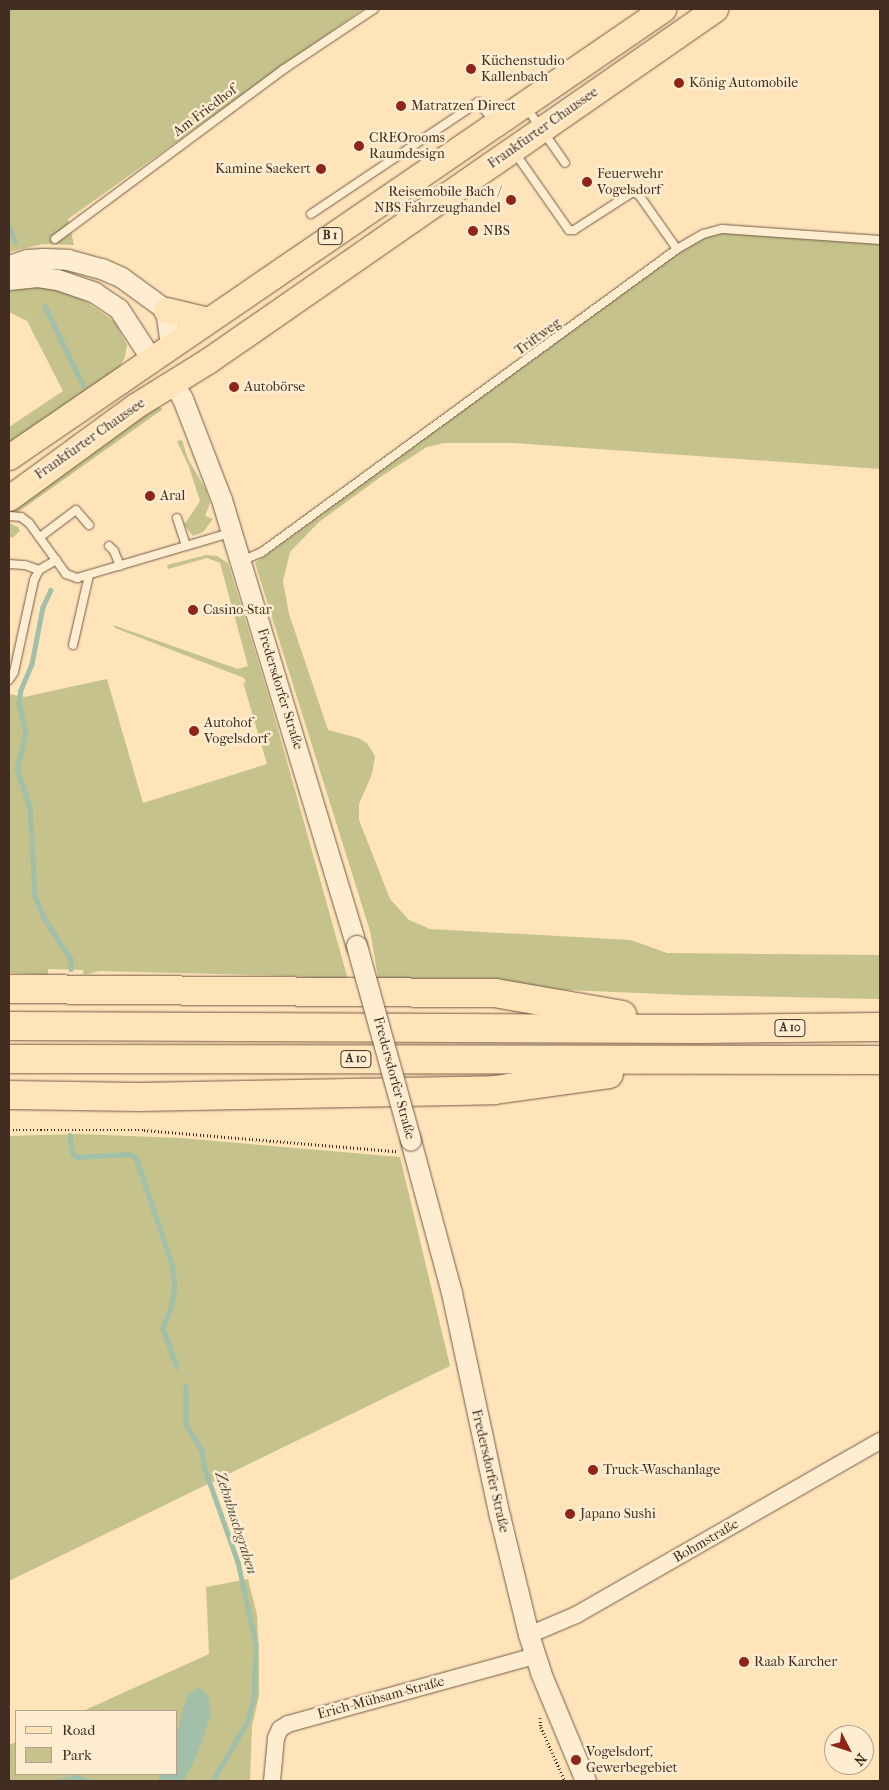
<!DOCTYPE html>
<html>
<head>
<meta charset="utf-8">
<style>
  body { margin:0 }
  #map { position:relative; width:889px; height:1790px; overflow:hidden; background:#ffe3b9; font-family:"IM FELL French Canon",serif }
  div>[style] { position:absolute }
  .green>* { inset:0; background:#c5c28c }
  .water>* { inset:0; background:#a1bfa9 }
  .stream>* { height:4.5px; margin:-2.25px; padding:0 2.25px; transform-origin:2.25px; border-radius:2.25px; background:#a1bfa9 }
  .path>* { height:2.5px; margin-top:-1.25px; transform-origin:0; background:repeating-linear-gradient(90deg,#432d21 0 1px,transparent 0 3.5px) }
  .roads { filter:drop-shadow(0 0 1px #725a47) drop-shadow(0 0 1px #725a47) }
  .service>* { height:8px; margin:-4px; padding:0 4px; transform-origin:4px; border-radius:4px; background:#ffedd2 }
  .minor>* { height:16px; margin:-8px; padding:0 8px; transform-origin:8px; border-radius:8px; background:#ffedd2 }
  .tertiary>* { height:20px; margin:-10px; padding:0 10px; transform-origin:10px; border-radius:10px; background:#ffedd2 }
  .primary>* { height:25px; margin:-12.5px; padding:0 12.5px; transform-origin:12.5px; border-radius:12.5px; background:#ffe3b9 }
  .motorway>* { height:28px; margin:-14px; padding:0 14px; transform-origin:14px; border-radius:14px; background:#ffe3b9 }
  .bridges { filter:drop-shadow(0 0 1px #725a47) drop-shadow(0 0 1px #725a47) }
  .tertiary-bridge>* { height:20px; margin:-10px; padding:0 10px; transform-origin:10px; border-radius:10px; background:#ffedd2 }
  .dots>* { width:14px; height:14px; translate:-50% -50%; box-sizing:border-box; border:2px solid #ffedd2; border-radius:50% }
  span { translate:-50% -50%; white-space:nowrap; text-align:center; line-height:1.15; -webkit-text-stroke:5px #ffedd2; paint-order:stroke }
  .shield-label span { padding:1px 4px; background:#ffedd2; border:1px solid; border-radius:4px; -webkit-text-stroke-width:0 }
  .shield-label { font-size:12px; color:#432d21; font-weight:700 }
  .poi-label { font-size:14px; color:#432d21 }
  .left { translate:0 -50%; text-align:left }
  .right { translate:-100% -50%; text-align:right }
  .street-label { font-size:14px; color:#432d21 }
  .water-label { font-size:15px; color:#5a5243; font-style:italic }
  .frame { position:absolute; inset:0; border:10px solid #432d21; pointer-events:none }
  .legend { position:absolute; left:15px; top:1710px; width:162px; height:65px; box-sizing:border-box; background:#ffedd2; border:1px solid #b4a08b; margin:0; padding:6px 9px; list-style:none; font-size:15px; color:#432d21 }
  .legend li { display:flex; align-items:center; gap:10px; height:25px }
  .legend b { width:25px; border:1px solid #b4a08b }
  .north { position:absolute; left:824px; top:1725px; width:50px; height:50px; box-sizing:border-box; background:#ffedd2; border:1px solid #b4a08b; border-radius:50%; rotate:131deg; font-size:14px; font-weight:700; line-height:20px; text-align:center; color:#432d21 }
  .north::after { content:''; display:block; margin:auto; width:18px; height:22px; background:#8f2418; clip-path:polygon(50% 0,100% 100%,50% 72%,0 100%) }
</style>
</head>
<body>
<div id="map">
  <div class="green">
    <i style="clip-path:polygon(9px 9px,363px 9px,68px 219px,74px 245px,43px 244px,9px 252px)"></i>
    <i style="clip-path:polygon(722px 232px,880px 243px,880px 469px,514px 443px,444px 443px,427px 447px,382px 476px,319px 522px,290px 552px,283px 581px,289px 614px,328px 730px,358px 738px,367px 743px,375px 756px,372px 774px,359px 804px,359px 820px,390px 899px,409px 920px,430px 929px,631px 940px,667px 953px,880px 955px,880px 999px,686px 995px,379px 982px,370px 931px,255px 563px,685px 247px,705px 236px)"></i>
    <i style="clip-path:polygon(28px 287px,55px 288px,77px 295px,115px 322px,127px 345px,125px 357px,119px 368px,9px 447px,9px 427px,63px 391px,27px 321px,9px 312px,9px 290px)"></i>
    <i style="clip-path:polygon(158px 407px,163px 409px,18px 512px,9px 511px,9px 505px,152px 408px)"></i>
    <i style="clip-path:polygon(182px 440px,188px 459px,206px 490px,210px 503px,205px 516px,213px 519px,203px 532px,193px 536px,184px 525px,200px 501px,189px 467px,177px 441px)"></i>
    <i style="clip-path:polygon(9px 523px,18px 527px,20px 531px,12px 538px,9px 536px)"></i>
    <i style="clip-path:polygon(206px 555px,217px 556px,228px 563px,270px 701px,349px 983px,295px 976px,99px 971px,84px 975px,83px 970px,48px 969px,48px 975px,9px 973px,9px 694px,24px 697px,107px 679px,143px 803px,267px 764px,243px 682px,246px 683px,244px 678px,115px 628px,113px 625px,238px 669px,248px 666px,220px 563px,207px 558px,168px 569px,167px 565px)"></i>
    <i style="clip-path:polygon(79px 1134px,180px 1138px,400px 1157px,450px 1366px,9px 1581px,9px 1136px)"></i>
    <i style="clip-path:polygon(248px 1579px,257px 1615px,259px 1659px,259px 1696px,252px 1726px,250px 1781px,9px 1781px,9px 1745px,16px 1742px,16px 1774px,176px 1774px,176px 1711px,83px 1711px,209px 1654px,206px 1587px)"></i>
  </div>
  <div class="water">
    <i style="clip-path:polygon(198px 1687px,208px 1696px,211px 1714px,196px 1757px,184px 1781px,158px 1781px,160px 1774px,176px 1774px,176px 1737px,184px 1706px,189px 1694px)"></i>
    <i style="clip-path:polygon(77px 1775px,97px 1781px,48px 1781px,55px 1780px)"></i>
  </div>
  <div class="stream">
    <i style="left:9px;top:226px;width:16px;rotate:68deg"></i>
    <i style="left:45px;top:306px;width:88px;rotate:64.3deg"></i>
    <i style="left:51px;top:590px;width:19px;rotate:115deg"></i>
    <i style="left:43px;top:607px;width:58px;rotate:100.9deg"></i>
    <i style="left:32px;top:664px;width:28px;rotate:113deg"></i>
    <i style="left:21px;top:690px;width:12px;rotate:99deg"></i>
    <i style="left:19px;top:702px;width:33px;rotate:78deg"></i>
    <i style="left:26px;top:734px;width:36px;rotate:104deg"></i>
    <i style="left:17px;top:769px;width:39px;rotate:71deg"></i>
    <i style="left:30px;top:806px;width:90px;rotate:86.8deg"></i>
    <i style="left:35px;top:896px;width:22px;rotate:68deg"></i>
    <i style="left:43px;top:916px;width:51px;rotate:56.9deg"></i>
    <i style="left:71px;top:959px;width:10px;rotate:90deg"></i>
    <i style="left:70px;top:1135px;width:19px;rotate:81deg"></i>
    <i style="left:73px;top:1154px;width:5px;rotate:37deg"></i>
    <i style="left:77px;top:1157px;width:50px;rotate:-3.4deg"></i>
    <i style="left:127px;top:1154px;width:7px;rotate:16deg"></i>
    <i style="left:134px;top:1156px;width:5px;rotate:53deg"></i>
    <i style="left:137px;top:1160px;width:110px;rotate:71.4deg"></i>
    <i style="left:172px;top:1264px;width:22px;rotate:82deg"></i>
    <i style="left:175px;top:1286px;width:19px;rotate:99deg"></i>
    <i style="left:172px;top:1305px;width:25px;rotate:111deg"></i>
    <i style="left:163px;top:1328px;width:41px;rotate:70.3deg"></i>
    <i style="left:186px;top:1386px;width:39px;rotate:90deg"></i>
    <i style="left:186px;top:1425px;width:31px;rotate:58deg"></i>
    <i style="left:202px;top:1451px;width:18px;rotate:81deg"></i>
    <i style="left:205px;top:1469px;width:99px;rotate:70.5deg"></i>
    <i style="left:238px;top:1562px;width:84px;rotate:77.6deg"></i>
    <i style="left:256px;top:1644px;width:55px;rotate:92.1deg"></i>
    <i style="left:254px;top:1699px;width:25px;rotate:106deg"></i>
    <i style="left:247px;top:1723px;width:67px;rotate:120.4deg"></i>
  </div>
  <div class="path">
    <i style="left:9px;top:1130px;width:135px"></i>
    <i style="left:144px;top:1130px;width:253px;rotate:4.8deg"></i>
    <i style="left:540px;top:1718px;width:9px;rotate:84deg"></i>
    <i style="left:541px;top:1727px;width:59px;rotate:66deg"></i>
  </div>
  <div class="roads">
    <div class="service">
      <i style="left:526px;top:107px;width:68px;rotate:55.1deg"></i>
      <i style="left:515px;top:153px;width:94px;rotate:55deg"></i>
      <i style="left:569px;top:230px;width:5px"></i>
      <i style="left:574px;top:230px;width:70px;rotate:-32.8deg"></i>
      <i style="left:633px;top:192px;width:7px;rotate:27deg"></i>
      <i style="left:639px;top:195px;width:66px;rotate:54.9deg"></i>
      <i style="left:311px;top:214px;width:201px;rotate:-33.8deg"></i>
      <i style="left:478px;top:102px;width:23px;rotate:50deg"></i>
      <i style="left:55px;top:239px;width:285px;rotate:-36.6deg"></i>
      <i style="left:284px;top:69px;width:108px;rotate:-33.7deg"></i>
      <i style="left:9px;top:516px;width:12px;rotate:5deg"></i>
      <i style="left:21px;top:517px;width:10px;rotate:37deg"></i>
      <i style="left:29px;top:523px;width:63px;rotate:54deg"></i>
      <i style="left:66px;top:574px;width:12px;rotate:20deg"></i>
      <i style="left:77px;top:578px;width:159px;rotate:-16.4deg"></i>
      <i style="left:177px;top:518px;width:29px;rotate:72deg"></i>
      <i style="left:40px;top:537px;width:45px;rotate:-36.9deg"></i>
      <i style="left:76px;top:510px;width:20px;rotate:49deg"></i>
      <i style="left:109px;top:546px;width:7px;rotate:45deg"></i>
      <i style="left:114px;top:551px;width:16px;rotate:68deg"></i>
      <i style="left:241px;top:561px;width:23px;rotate:-23deg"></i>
      <i style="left:262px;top:552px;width:514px;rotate:-36.13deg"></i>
      <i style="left:677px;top:249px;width:30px;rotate:-30deg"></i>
      <i style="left:703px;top:234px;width:20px;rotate:-15deg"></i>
      <i style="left:722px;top:229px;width:158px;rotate:4deg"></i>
      <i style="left:9px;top:564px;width:16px;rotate:4deg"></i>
      <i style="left:25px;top:565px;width:15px;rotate:20deg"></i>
      <i style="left:39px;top:570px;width:20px;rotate:-30deg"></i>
      <i style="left:73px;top:645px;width:72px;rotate:-77.1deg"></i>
      <i style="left:9px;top:680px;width:9px;rotate:-58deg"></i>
      <i style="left:14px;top:672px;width:94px;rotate:-77.7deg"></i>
      <i style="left:34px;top:580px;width:11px;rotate:-63deg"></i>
    </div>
    <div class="minor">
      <i style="left:529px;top:1635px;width:51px;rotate:-23.1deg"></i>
      <i style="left:576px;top:1615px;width:350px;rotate:-29.8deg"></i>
      <i style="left:272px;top:1781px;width:43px;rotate:-84.7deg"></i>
      <i style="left:276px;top:1738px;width:10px;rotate:-66deg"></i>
      <i style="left:280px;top:1729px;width:9px;rotate:-32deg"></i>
      <i style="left:288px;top:1724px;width:256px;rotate:-15.4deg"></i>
    </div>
    <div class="tertiary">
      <i style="left:9px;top:266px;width:20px;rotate:-18deg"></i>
      <i style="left:28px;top:260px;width:16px;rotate:-4deg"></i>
      <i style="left:44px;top:259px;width:24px;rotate:2deg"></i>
      <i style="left:68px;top:260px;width:35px;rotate:15deg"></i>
      <i style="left:102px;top:269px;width:22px;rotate:24deg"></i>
      <i style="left:122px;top:278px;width:54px;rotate:36deg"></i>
      <i style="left:166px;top:310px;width:34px;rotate:82deg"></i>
      <i style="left:9px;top:280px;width:29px;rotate:-6deg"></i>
      <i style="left:38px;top:277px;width:20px;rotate:9deg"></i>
      <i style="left:58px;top:280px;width:39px;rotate:19deg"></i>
      <i style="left:95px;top:293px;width:29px;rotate:34deg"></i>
      <i style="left:119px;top:309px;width:59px;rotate:56.9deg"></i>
      <i style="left:173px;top:382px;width:20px;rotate:60deg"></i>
      <i style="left:183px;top:399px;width:108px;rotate:68.9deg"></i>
      <i style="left:222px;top:500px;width:466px;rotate:73.2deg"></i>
      <i style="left:411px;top:1141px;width:157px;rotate:74.9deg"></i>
      <i style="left:452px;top:1293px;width:228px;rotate:77.9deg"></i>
      <i style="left:500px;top:1516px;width:122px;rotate:76.3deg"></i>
      <i style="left:529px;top:1635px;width:40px;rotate:72deg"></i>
      <i style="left:541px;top:1673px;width:117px;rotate:67.4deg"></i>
    </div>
    <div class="primary">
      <i style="left:166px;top:310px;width:43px;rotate:13.4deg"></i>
      <i style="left:9px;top:457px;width:793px;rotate:-34.41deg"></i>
      <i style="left:9px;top:498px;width:156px;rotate:-36.1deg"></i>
      <i style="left:135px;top:406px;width:87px;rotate:-31.9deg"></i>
      <i style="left:209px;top:360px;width:616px;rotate:-34.75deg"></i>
    </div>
    <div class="motorway">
      <i style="left:9px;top:989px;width:486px;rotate:0.5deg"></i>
      <i style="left:495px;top:993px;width:129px;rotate:9.8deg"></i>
      <i style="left:9px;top:1026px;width:690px;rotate:0.25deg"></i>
      <i style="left:699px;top:1029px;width:181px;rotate:-0.6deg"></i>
      <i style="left:9px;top:1059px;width:871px;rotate:0.07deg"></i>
      <i style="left:9px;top:1095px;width:130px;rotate:0.9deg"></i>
      <i style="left:139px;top:1097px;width:355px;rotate:-1.1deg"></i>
      <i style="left:494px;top:1090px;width:116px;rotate:-7.9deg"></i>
    </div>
  </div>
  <div class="bridges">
    <div class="tertiary-bridge">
      <i style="left:357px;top:946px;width:202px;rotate:74.5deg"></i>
    </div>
  </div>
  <div class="dots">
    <i style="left:471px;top:69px;background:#8f2418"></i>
    <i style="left:679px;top:83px;background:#8f2418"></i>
    <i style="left:401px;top:106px;background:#8f2418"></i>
    <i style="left:359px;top:146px;background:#8f2418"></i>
    <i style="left:321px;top:169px;background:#8f2418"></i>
    <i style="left:587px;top:182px;background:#8f2418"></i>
    <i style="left:511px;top:200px;background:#8f2418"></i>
    <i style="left:473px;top:231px;background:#8f2418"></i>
    <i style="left:234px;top:387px;background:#8f2418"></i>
    <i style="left:150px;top:496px;background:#8f2418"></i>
    <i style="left:193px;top:610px;background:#8f2418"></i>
    <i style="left:194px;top:731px;background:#8f2418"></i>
    <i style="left:593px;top:1470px;background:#8f2418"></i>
    <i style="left:570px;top:1514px;background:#8f2418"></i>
    <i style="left:744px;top:1662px;background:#8f2418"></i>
    <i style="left:576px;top:1760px;background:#8f2418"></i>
  </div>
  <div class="shield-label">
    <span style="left:330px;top:236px">B 1</span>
    <span style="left:790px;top:1028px">A 10</span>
    <span style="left:356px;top:1059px">A 10</span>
  </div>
  <div class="poi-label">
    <span class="left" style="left:481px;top:69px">Küchenstudio<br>Kallenbach</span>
    <span class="left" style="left:689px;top:83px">König Automobile</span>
    <span class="left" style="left:411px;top:106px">Matratzen Direct</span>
    <span class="left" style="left:369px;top:146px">CREOrooms<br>Raumdesign</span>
    <span class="right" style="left:311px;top:169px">Kamine Saekert</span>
    <span class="left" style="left:597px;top:182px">Feuerwehr<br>Vogelsdorf</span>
    <span class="right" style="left:501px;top:200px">Reisemobile Bach /<br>NBS Fahrzeughandel</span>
    <span class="left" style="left:483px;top:231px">NBS</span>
    <span class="left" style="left:244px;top:387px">Autobörse</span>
    <span class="left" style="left:160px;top:496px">Aral</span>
    <span class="left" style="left:203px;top:610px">Casino-Star</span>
    <span class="left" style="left:204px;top:731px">Autohof<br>Vogelsdorf</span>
    <span class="left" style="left:603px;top:1470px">Truck-Waschanlage</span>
    <span class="left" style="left:580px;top:1514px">Japano Sushi</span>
    <span class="left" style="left:754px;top:1662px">Raab Karcher</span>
    <span class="left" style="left:586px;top:1760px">Vogelsdorf,<br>Gewerbegebiet</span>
  </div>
  <div class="street-label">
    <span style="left:205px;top:111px;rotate:-37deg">Am Friedhof</span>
    <span style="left:543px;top:128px;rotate:-35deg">Frankfurter Chaussee</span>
    <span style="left:538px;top:337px;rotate:-36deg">Triftweg</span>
    <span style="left:90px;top:439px;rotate:-35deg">Frankfurter Chaussee</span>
    <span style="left:280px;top:689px;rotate:73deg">Fredersdorfer Straße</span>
    <span style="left:394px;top:1078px;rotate:75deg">Fredersdorfer Straße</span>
    <span style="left:490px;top:1471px;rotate:77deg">Fredersdorfer Straße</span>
    <span style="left:706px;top:1541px;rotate:-30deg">Bohmstraße</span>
    <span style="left:381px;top:1698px;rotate:-15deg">Erich-Mühsam-Straße</span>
  </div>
  <div class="water-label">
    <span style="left:236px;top:1523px;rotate:72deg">Zehnbuschgraben</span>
  </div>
  <div class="frame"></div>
  <ul class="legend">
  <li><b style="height:6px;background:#ffe3b9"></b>Road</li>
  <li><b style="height:14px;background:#c5c28c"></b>Park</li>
  </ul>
  <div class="north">N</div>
</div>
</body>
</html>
